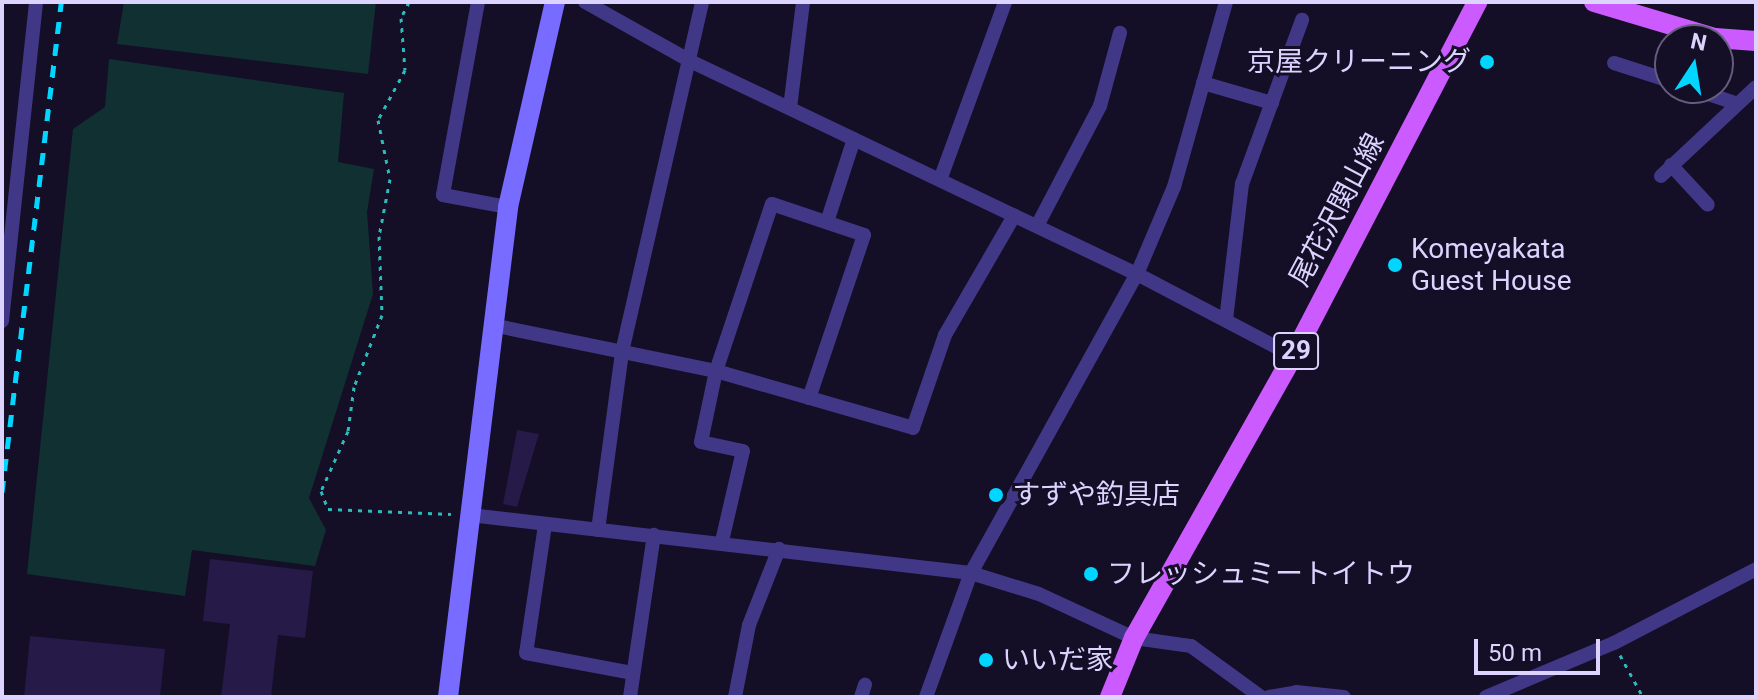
<!DOCTYPE html>
<html>
<head>
<meta charset="utf-8">
<style>
  body { margin:0 }
  #map { position:relative; width:1758px; height:699px; overflow:hidden; background:#140e27; font-family:Roboto,"Noto Sans JP",sans-serif }
  div>[style] { position:absolute }
  .green>* { inset:0; background:#113031 }
  .building>* { inset:0; background:#261a48 }
  .path>* { height:3px; margin-top:-1.5px; transform-origin:0; background:repeating-linear-gradient(90deg,#2bbbbb 0 4px,transparent 0 10px) }
  .street>* { height:14px; margin:-7px; padding:0 7px; transform-origin:7px; border-radius:7px; background:#403887 }
  .secondary>* { height:20px; margin:-10px; padding:0 10px; transform-origin:10px; border-radius:10px; background:#786bff }
  .primary>* { height:20px; margin:-10px; padding:0 10px; transform-origin:10px; border-radius:10px; background:#cc5bff }
  .rail>* { height:5px; margin-top:-2.5px; transform-origin:0; background:repeating-linear-gradient(90deg,#00d6ff 0 12px,transparent 0 22px) }
  .dots>* { width:22px; height:22px; translate:-50% -50%; box-sizing:border-box; border:4px solid #140e27; border-radius:50% }
  span { translate:-50% -50%; white-space:nowrap; text-align:center; line-height:1.15; -webkit-text-stroke:6px #140e27; paint-order:stroke }
  .shield-label span { padding:2px 6px; background:#140e27; border:2px solid; border-radius:6px; -webkit-text-stroke-width:0 }
  .shield-label { font-size:26px; color:#dcd4ff; font-weight:700 }
  .poi-label { font-size:28px; color:#dcd4ff }
  .right { translate:-100% -50%; text-align:right }
  .left { translate:0 -50%; text-align:left }
  .street-label { font-size:28px; color:#dcd4ff }
  .frame { position:absolute; inset:0; border:4px solid #dcd4ff; pointer-events:none }
  .north { position:absolute; left:1654px; top:24px; width:80px; height:80px; box-sizing:border-box; background:#140e27; border:2px solid #645d7d; border-radius:50%; rotate:12deg; font-size:22px; font-weight:700; line-height:32px; text-align:center; color:#dcd4ff }
  .north::after { content:''; display:block; margin:auto; width:28px; height:36px; background:#00d6ff; clip-path:polygon(50% 0,100% 100%,50% 72%,0 100%) }
  .scale { position:absolute; left:1474px; top:639px; width:126px; height:36px; box-sizing:border-box; border:4px solid #dcd4ff; border-top:0; padding-left:10px; font-size:24px; line-height:28px; white-space:nowrap; color:#dcd4ff; -webkit-text-stroke:6px #140e27; paint-order:stroke }
</style>
</head>
<body>
<div id="map">
  <div class="green">
    <i style="clip-path:polygon(124px 2px,376px 2px,368px 74px,117px 44px)"></i>
    <i style="clip-path:polygon(109px 59px,344px 93px,338px 162px,374px 169px,367px 212px,373px 294px,309px 498px,326px 530px,315px 566px,192px 550px,185px 596px,27px 574px,73px 129px,105px 107px)"></i>
  </div>
  <div class="building">
    <i style="clip-path:polygon(517px 430px,539px 434px,517px 507px,503px 504px)"></i>
    <i style="clip-path:polygon(210px 559px,313px 571px,305px 638px,278px 635px,271px 697px,221px 697px,230px 624px,203px 621px)"></i>
    <i style="clip-path:polygon(30px 636px,165px 649px,160px 697px,24px 697px)"></i>
  </div>
  <div class="path">
    <i style="left:409px;top:2px;width:18px;rotate:117deg"></i>
    <i style="left:401px;top:18px;width:52px;rotate:85.6deg"></i>
    <i style="left:405px;top:70px;width:57px;rotate:118.4deg"></i>
    <i style="left:378px;top:120px;width:60px;rotate:78.5deg"></i>
    <i style="left:390px;top:179px;width:58px;rotate:100.9deg"></i>
    <i style="left:379px;top:236px;width:79px;rotate:87.8deg"></i>
    <i style="left:382px;top:315px;width:77px;rotate:111.3deg"></i>
    <i style="left:354px;top:387px;width:44px;rotate:97.8deg"></i>
    <i style="left:348px;top:431px;width:66px;rotate:114.2deg"></i>
    <i style="left:321px;top:491px;width:19px;rotate:69deg"></i>
    <i style="left:328px;top:509px;width:123px;rotate:2.3deg"></i>
    <i style="left:1620px;top:655px;width:48px;rotate:61.3deg"></i>
  </div>
  <div class="street">
    <i style="left:478px;top:2px;width:196px;rotate:100.3deg"></i>
    <i style="left:443px;top:195px;width:66px;rotate:10.5deg"></i>
    <i style="left:585px;top:2px;width:120px;rotate:29.3deg"></i>
    <i style="left:690px;top:61px;width:495px;rotate:25.5deg"></i>
    <i style="left:1137px;top:274px;width:176px;rotate:27.7deg"></i>
    <i style="left:1614px;top:63px;width:59px;rotate:17.8deg"></i>
    <i style="left:1203px;top:83px;width:72px;rotate:16.2deg"></i>
    <i style="left:1691px;top:88px;width:46px;rotate:18.8deg"></i>
    <i style="left:790px;top:108px;width:107px;rotate:-83deg"></i>
    <i style="left:1671px;top:165px;width:54px;rotate:47.2deg"></i>
    <i style="left:1661px;top:176px;width:130px;rotate:-43.1deg"></i>
    <i style="left:940px;top:180px;width:189px;rotate:-69.9deg"></i>
    <i style="left:827px;top:222px;width:87px;rotate:-72deg"></i>
    <i style="left:1037px;top:226px;width:136px;rotate:-62.3deg"></i>
    <i style="left:1100px;top:106px;width:76px;rotate:-74.7deg"></i>
    <i style="left:1226px;top:320px;width:137px;rotate:-83.3deg"></i>
    <i style="left:1242px;top:184px;width:175px;rotate:-69.9deg"></i>
    <i style="left:2px;top:321px;width:321px;rotate:-83.9deg"></i>
    <i style="left:492px;top:325px;width:229px;rotate:11.6deg"></i>
    <i style="left:716px;top:371px;width:205px;rotate:16.1deg"></i>
    <i style="left:913px;top:428px;width:98px;rotate:-71deg"></i>
    <i style="left:945px;top:335px;width:138px;rotate:-59.9deg"></i>
    <i style="left:470px;top:515px;width:504px;rotate:6.6deg"></i>
    <i style="left:971px;top:573px;width:71px;rotate:17.2deg"></i>
    <i style="left:1039px;top:594px;width:105px;rotate:24.9deg"></i>
    <i style="left:1134px;top:638px;width:58px;rotate:8deg"></i>
    <i style="left:1191px;top:646px;width:87px;rotate:36.1deg"></i>
    <i style="left:545px;top:525px;width:129px;rotate:98.4deg"></i>
    <i style="left:526px;top:653px;width:109px;rotate:10.6deg"></i>
    <i style="left:598px;top:530px;width:180px;rotate:-82.3deg"></i>
    <i style="left:622px;top:352px;width:359px;rotate:-77.1deg"></i>
    <i style="left:722px;top:541px;width:92px;rotate:-76.9deg"></i>
    <i style="left:743px;top:451px;width:43px;rotate:-167.9deg"></i>
    <i style="left:701px;top:442px;width:73px;rotate:-78.1deg"></i>
    <i style="left:716px;top:371px;width:176px;rotate:-71.5deg"></i>
    <i style="left:772px;top:204px;width:97px;rotate:18.6deg"></i>
    <i style="left:864px;top:235px;width:172px;rotate:108.6deg"></i>
    <i style="left:630px;top:697px;width:164px;rotate:-81.6deg"></i>
    <i style="left:735px;top:697px;width:73px;rotate:-79deg"></i>
    <i style="left:749px;top:625px;width:82px;rotate:-68.5deg"></i>
    <i style="left:861px;top:697px;width:13px;rotate:-72deg"></i>
    <i style="left:926px;top:697px;width:132px;rotate:-70.1deg"></i>
    <i style="left:971px;top:573px;width:342px;rotate:-61deg"></i>
    <i style="left:1137px;top:274px;width:95px;rotate:-67deg"></i>
    <i style="left:1174px;top:187px;width:192px;rotate:-74.3deg"></i>
    <i style="left:1269px;top:697px;width:27px;rotate:-10deg"></i>
    <i style="left:1296px;top:692px;width:48px;rotate:5.9deg"></i>
    <i style="left:1486px;top:697px;width:139px;rotate:-22.9deg"></i>
    <i style="left:1614px;top:643px;width:160px;rotate:-27.5deg"></i>
  </div>
  <div class="secondary">
    <i style="left:448px;top:697px;width:494px;rotate:-83deg"></i>
    <i style="left:508px;top:207px;width:210px;rotate:-77.1deg"></i>
  </div>
  <div class="primary">
    <i style="left:1594px;top:2px;width:126px;rotate:16.6deg"></i>
    <i style="left:1715px;top:38px;width:41px;rotate:4.2deg"></i>
    <i style="left:1110px;top:697px;width:64px;rotate:-67.9deg"></i>
    <i style="left:1134px;top:638px;width:324px;rotate:-60.6deg"></i>
    <i style="left:1293px;top:356px;width:399px;rotate:-62.5deg"></i>
  </div>
  <div class="rail">
    <i style="left:2px;top:492px;width:494px;rotate:-83.1deg"></i>
  </div>
  <div class="dots">
    <i style="left:1487px;top:62px;background:#00d6ff"></i>
    <i style="left:1395px;top:265px;background:#00d6ff"></i>
    <i style="left:996px;top:495px;background:#00d6ff"></i>
    <i style="left:1091px;top:574px;background:#00d6ff"></i>
    <i style="left:986px;top:660px;background:#00d6ff"></i>
  </div>
  <div class="shield-label">
    <span style="left:1296px;top:351px">29</span>
  </div>
  <div class="poi-label">
    <span class="right" style="left:1471px;top:62px">京屋クリーニング</span>
    <span class="left" style="left:1411px;top:265px">Komeyakata<br>Guest House</span>
    <span class="left" style="left:1012px;top:495px">すずや釣具店</span>
    <span class="left" style="left:1107px;top:574px">フレッシュミートイトウ</span>
    <span class="left" style="left:1002px;top:660px">いいだ家</span>
  </div>
  <div class="street-label">
    <span style="left:1337px;top:210px;rotate:-62deg">尾花沢関山線</span>
  </div>
  <div class="frame"></div>
  <div class="north">N</div>
  <div class="scale">50 m</div>
</div>
</body>
</html>
